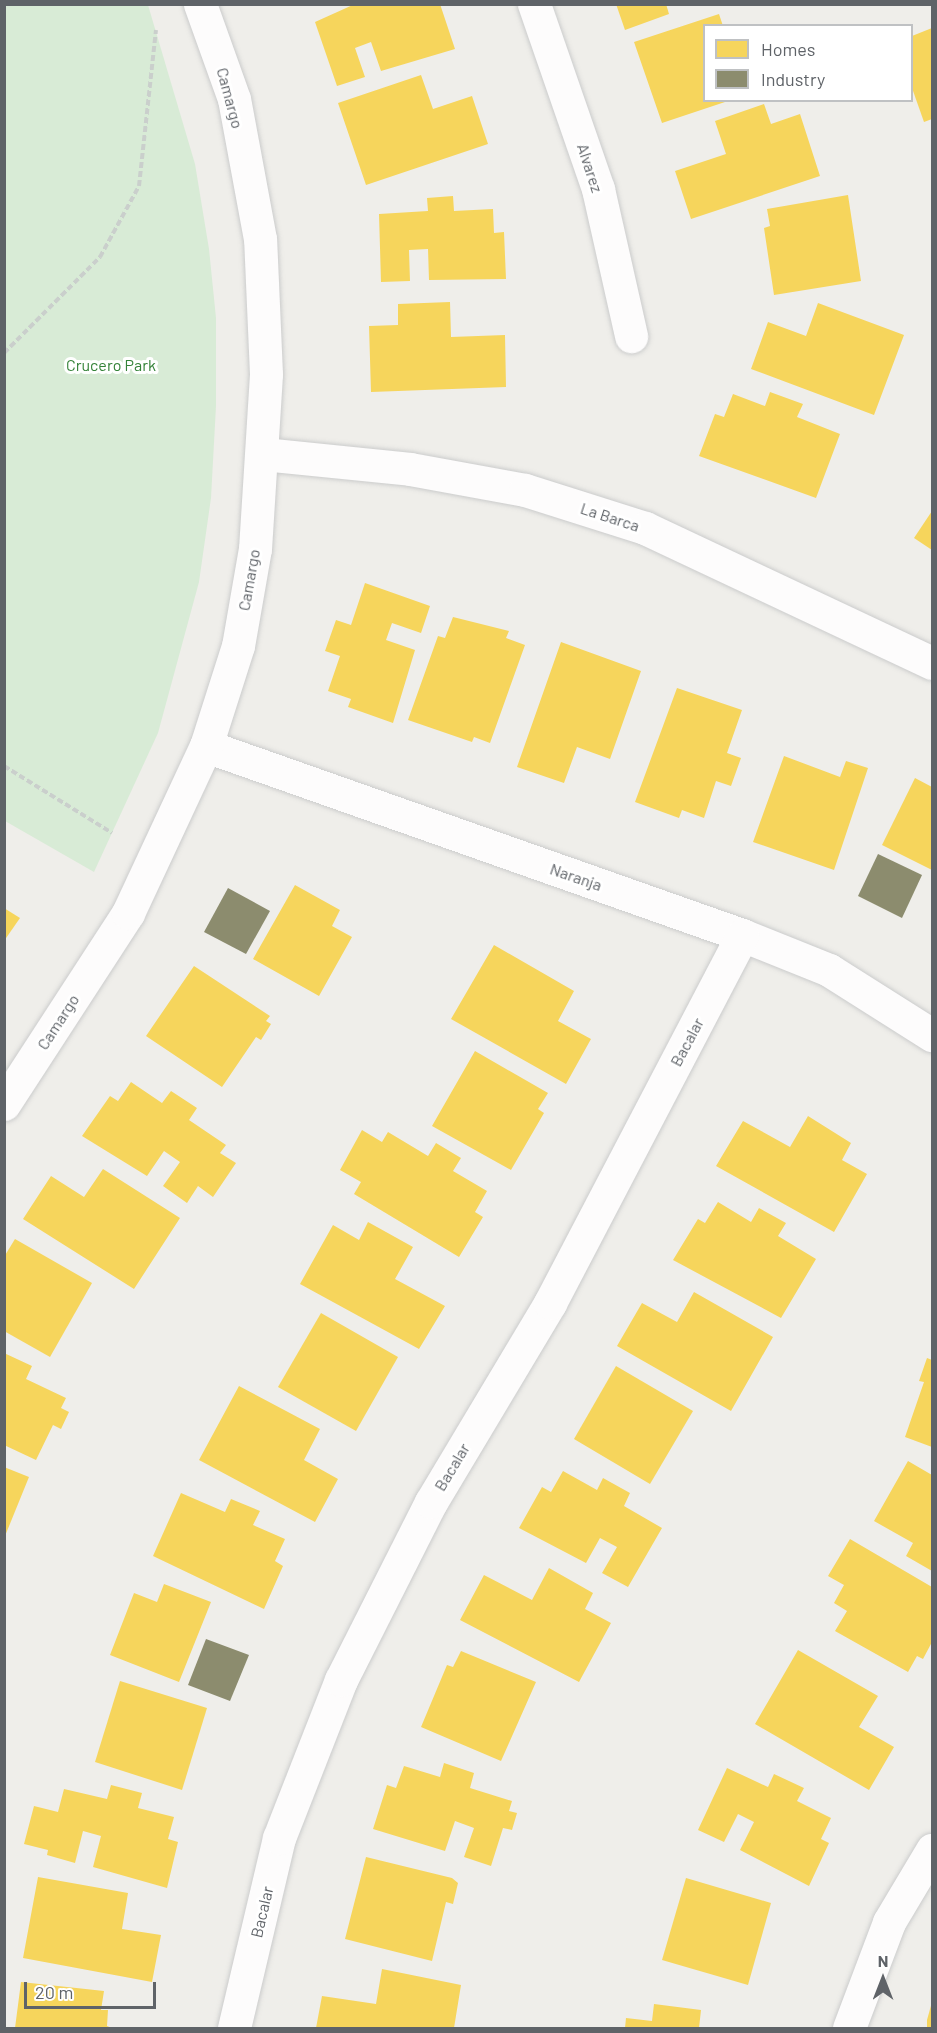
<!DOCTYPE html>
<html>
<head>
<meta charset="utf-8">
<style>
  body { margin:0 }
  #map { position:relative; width:937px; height:2033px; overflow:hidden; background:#efeeea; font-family:Barlow,sans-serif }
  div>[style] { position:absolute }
  .green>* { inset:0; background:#d8ebd6 }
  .homes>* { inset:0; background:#f6d55c }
  .industry>* { inset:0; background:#8c8c6e }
  .path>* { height:4px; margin-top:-2px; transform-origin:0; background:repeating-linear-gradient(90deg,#cacfcc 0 6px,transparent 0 9px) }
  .roads { filter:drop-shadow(0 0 2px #cbcccc) drop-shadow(0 0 2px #cbcccc) }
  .minor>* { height:33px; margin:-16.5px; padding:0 16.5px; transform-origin:16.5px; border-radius:16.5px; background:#fdfcfc }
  span { translate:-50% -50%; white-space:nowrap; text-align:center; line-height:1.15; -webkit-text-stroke:6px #fff; paint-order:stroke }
  .street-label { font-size:16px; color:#5f6368 }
  .park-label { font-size:16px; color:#348238 }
  .frame { position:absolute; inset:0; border:6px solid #5f6368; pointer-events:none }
  .legend { position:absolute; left:703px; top:24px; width:210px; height:78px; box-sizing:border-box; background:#fff; border:2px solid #bfc1c3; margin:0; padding:8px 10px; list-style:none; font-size:18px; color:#5f6368 }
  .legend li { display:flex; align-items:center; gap:12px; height:30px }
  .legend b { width:30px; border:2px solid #bfc1c3 }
  .north { position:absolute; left:853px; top:1949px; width:60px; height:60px; -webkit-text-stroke:4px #fff; paint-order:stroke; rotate:0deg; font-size:16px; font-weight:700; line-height:24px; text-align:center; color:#5f6368 }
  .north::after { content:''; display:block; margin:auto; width:21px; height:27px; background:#5f6368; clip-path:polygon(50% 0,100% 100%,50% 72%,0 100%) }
  .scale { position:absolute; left:24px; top:1982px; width:132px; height:27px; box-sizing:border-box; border:3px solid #5f6368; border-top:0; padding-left:8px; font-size:18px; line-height:21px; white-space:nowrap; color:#5f6368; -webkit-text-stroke:4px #fff; paint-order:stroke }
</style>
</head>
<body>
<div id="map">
  <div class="green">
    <i style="clip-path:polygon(4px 5px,148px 5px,195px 164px,209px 249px,216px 318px,216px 406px,211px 498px,199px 582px,158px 733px,94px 872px,5px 821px)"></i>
  </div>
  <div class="homes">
    <i style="clip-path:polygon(355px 4px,440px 4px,455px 49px,381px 71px,371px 42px,355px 48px,365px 77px,337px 86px,315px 22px)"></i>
    <i style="clip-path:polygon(616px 4px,666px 4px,669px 14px,625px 30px)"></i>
    <i style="clip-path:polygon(719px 14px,723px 26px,704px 26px,704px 100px,728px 101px,662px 123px,634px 42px)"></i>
    <i style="clip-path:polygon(932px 28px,932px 119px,924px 122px,912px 88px,912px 36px)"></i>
    <i style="clip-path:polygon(421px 75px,433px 109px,472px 96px,488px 144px,366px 185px,338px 103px)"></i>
    <i style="clip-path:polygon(764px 104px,771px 124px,800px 114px,820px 176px,691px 219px,675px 171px,726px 154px,715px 121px)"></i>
    <i style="clip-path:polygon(848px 195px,861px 281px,774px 295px,764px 228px,770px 226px,767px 209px)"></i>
    <i style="clip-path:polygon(453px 196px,454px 211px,493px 209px,494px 233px,504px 232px,506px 279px,429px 280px,428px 249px,409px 250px,410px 281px,381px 282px,379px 214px,428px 211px,427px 198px)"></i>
    <i style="clip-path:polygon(450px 302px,451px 337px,505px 335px,506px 387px,371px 392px,369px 326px,398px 325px,398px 304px)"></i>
    <i style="clip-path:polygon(818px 303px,904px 335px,874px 415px,751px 369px,768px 322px,806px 336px)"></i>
    <i style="clip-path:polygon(770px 392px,803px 404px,797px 417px,840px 434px,816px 498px,699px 456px,715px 414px,724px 417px,733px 394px,765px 406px)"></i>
    <i style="clip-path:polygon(932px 511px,932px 550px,914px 538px)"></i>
    <i style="clip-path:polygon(365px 583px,430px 606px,421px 633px,392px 623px,386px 640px,415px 650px,393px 723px,348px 707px,351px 699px,328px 691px,340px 656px,325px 651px,336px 620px,351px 625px)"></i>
    <i style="clip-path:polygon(453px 617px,509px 631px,506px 638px,525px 645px,490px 743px,474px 737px,472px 742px,408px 720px,438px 636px,445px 638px)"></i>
    <i style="clip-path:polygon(561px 642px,641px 671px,610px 759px,577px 747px,564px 783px,517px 767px)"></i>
    <i style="clip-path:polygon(677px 688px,742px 710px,727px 753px,741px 758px,731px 786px,716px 781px,704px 818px,682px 810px,679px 818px,635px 802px)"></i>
    <i style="clip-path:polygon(784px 756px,840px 777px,846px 761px,868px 768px,834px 870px,753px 842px)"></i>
    <i style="clip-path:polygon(915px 778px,932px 787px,932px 870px,882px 845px)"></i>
    <i style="clip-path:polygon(295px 885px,340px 910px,332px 926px,352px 937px,319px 996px,253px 959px)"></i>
    <i style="clip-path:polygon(4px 908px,20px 918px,4px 941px)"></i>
    <i style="clip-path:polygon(494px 945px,574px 991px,558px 1021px,591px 1039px,566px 1084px,451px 1019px)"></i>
    <i style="clip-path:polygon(194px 966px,270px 1016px,266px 1021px,271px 1024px,261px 1040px,256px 1037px,222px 1087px,146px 1036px)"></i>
    <i style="clip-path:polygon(475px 1051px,548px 1093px,538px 1109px,544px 1113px,511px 1170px,432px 1126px)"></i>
    <i style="clip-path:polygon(131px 1082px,162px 1103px,171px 1091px,197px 1108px,189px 1120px,226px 1145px,220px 1153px,236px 1163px,213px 1197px,198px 1186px,187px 1203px,163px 1186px,180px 1162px,164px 1151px,147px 1176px,82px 1136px,110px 1096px,118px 1101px)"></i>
    <i style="clip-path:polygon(808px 1116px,851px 1143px,842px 1160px,867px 1174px,834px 1232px,716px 1166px,743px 1121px,790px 1147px)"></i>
    <i style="clip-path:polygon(362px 1130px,382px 1142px,388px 1132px,428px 1156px,436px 1143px,461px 1158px,453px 1171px,487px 1191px,475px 1212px,483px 1217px,459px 1257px,354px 1194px,361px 1182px,340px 1170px)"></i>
    <i style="clip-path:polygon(103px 1169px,180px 1218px,134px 1289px,23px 1219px,51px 1176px,84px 1197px)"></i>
    <i style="clip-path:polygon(718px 1202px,751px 1222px,759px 1208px,786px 1223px,778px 1236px,816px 1259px,781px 1318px,673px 1260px,698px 1219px,705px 1223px)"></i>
    <i style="clip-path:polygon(368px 1222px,413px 1247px,395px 1279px,445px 1306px,419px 1349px,300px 1284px,333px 1225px,359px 1240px)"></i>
    <i style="clip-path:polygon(15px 1239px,92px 1283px,50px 1357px,4px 1331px,4px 1257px)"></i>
    <i style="clip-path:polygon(694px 1292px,773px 1337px,731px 1411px,617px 1346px,642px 1303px,677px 1322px)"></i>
    <i style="clip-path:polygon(321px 1313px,398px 1357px,356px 1431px,278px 1387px)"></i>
    <i style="clip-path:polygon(4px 1353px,32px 1366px,26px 1379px,66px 1398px,61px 1408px,69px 1412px,61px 1429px,53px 1425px,36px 1460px,4px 1445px)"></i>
    <i style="clip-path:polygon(927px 1358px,932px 1360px,932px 1447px,905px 1437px,924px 1382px,919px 1381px)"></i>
    <i style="clip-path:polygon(616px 1366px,693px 1411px,650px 1484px,574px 1439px)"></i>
    <i style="clip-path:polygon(239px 1386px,320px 1429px,304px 1460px,338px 1479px,315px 1522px,199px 1460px)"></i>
    <i style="clip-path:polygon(908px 1461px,932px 1475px,932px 1571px,906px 1556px,913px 1543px,874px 1521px)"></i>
    <i style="clip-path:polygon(4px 1467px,29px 1477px,5px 1536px,4px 1536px)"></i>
    <i style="clip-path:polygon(563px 1471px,597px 1490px,603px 1478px,630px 1493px,624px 1506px,662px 1528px,628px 1587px,602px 1573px,617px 1547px,600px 1538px,586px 1563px,519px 1528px,542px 1487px,551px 1492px)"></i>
    <i style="clip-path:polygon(181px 1493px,225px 1512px,231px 1499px,260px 1511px,253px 1525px,285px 1539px,275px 1561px,283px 1566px,264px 1609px,153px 1556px)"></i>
    <i style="clip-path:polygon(850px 1539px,932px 1587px,932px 1642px,923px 1659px,917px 1656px,908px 1672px,835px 1631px,847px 1611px,834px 1603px,844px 1585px,828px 1576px)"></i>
    <i style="clip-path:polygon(549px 1568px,593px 1593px,585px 1609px,611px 1623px,579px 1682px,460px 1620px,484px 1575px,532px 1600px)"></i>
    <i style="clip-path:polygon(164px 1584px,211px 1602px,179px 1682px,110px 1655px,134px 1593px,157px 1602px)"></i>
    <i style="clip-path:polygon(798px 1650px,878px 1696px,859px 1727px,894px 1747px,869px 1790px,755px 1724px)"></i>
    <i style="clip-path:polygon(461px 1651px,536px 1682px,501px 1761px,421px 1727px,447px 1665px,453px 1667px)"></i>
    <i style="clip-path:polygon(120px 1681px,207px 1708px,182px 1790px,95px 1762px)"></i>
    <i style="clip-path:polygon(444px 1763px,474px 1773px,470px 1788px,512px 1801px,509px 1811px,517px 1813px,512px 1830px,503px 1828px,491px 1866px,464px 1857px,474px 1828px,455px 1821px,445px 1851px,373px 1829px,387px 1785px,396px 1788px,404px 1766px,440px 1777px)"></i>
    <i style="clip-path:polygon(727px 1768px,768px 1787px,774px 1774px,804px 1788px,797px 1801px,831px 1818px,821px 1839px,829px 1843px,809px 1886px,740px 1850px,754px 1822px,738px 1814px,724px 1842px,698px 1830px)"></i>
    <i style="clip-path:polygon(111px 1785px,142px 1793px,138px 1808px,174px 1817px,168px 1839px,178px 1842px,167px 1888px,93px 1867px,101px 1836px,83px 1831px,75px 1863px,47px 1855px,48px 1850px,24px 1844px,34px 1806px,58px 1812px,64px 1789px,107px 1799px)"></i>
    <i style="clip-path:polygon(366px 1857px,452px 1878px,458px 1883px,453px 1904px,446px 1902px,432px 1961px,345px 1939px)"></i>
    <i style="clip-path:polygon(38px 1877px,128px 1893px,122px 1929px,161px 1935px,152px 1982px,23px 1958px)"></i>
    <i style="clip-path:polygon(686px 1878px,771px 1903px,748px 1985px,662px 1960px)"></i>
    <i style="clip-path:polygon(382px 1969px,461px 1985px,454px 2028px,316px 2028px,322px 1996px,376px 2004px)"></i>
    <i style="clip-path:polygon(21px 1982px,104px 1991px,101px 2010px,108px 2010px,107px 2026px,112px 2028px,15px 2028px)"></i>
    <i style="clip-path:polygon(932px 2002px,932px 2028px,927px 2028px,927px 2020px)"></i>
    <i style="clip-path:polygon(654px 2004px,701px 2010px,699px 2028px,625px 2028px,626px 2018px,652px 2021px)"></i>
  </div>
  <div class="industry">
    <i style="clip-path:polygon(878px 854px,922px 875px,902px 918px,858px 896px)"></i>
    <i style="clip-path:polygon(228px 888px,270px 911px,246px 954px,204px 932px)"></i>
    <i style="clip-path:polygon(206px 1639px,249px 1655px,230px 1701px,188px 1685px)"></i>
  </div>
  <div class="path">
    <i style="left:4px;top:353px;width:136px;rotate:-45deg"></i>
    <i style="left:100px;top:257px;width:81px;rotate:-61.2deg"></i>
    <i style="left:139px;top:186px;width:157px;rotate:-83.8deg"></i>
    <i style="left:4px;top:766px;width:127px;rotate:31.8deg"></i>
  </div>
  <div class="roads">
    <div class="minor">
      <i style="left:534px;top:4px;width:196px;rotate:70.9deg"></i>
      <i style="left:598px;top:189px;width:151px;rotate:77.3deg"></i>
      <i style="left:263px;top:454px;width:148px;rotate:5.8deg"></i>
      <i style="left:410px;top:469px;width:117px;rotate:10.3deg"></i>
      <i style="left:525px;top:490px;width:126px;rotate:17.6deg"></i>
      <i style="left:645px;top:528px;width:317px;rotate:25.2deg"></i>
      <i style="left:206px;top:746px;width:568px;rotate:19.42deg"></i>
      <i style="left:742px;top:935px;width:94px;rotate:21.9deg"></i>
      <i style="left:829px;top:970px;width:122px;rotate:32.3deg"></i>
      <i style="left:4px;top:1104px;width:228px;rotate:-57deg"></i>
      <i style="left:128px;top:913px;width:184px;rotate:-65deg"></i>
      <i style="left:206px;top:746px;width:105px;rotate:-72.3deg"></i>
      <i style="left:238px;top:646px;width:98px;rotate:-80.1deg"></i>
      <i style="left:255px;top:549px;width:175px;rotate:-86.4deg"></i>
      <i style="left:266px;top:374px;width:135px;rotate:-92.5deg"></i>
      <i style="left:260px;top:239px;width:142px;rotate:-100.5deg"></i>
      <i style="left:234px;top:99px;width:101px;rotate:-109.7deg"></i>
      <i style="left:234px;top:2028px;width:195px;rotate:-76.7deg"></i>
      <i style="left:279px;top:1838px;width:170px;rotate:-68.6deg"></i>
      <i style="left:341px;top:1680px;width:199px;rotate:-63.2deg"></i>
      <i style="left:431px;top:1502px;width:232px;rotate:-59.1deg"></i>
      <i style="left:550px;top:1303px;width:415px;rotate:-62.4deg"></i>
      <i style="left:849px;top:2028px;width:113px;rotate:-69.3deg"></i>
      <i style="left:889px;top:1922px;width:84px;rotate:-59.2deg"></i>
    </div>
  </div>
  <div class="street-label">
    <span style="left:230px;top:98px;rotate:75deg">Camargo</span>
    <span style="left:590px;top:168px;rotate:72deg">Alvarez</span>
    <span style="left:610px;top:517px;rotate:18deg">La Barca</span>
    <span style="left:249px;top:580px;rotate:-80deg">Camargo</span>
    <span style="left:576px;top:877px;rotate:19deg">Naranja</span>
    <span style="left:58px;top:1022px;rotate:-57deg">Camargo</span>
    <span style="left:687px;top:1042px;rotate:-62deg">Bacalar</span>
    <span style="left:452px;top:1467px;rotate:-59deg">Bacalar</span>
    <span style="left:262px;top:1912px;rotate:-77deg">Bacalar</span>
  </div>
  <div class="park-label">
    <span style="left:111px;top:365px">Crucero Park</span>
  </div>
  <div class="frame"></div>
  <ul class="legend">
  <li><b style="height:16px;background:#f6d55c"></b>Homes</li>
  <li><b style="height:16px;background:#8c8c6e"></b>Industry</li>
  </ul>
  <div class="north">N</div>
  <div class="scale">20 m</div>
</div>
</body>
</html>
